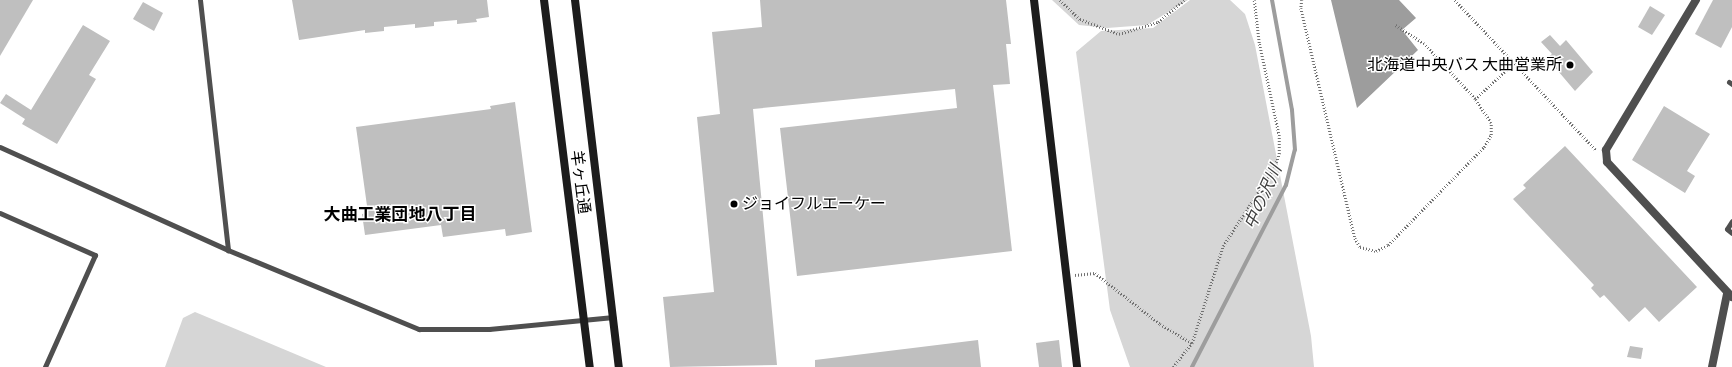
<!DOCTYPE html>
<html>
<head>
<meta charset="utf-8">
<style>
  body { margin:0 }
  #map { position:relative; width:1732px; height:367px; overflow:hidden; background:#fff; font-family:"Alegreya Sans","Noto Sans JP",sans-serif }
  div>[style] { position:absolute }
  .green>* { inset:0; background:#d6d6d6 }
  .water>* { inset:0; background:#9d9d9d }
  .stream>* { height:4px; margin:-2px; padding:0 2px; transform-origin:2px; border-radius:2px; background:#9d9d9d }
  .building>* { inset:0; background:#bfbfbf }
  .path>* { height:2.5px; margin-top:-1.25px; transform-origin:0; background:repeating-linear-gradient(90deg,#717171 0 1px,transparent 0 3px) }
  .lane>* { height:5px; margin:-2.5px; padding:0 2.5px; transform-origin:2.5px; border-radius:2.5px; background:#4f4f4f }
  .street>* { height:8px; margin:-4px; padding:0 4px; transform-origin:4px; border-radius:4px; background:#4f4f4f }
  .secondary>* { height:8px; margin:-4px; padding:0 4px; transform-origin:4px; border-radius:4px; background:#1c1c1c }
  .dots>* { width:11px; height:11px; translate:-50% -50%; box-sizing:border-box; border:2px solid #fff; border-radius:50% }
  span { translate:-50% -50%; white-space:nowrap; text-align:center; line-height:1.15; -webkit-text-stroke:3px #fff; paint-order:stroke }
  .poi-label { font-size:16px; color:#000 }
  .right { translate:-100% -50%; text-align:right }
  .left { translate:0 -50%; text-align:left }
  .street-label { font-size:16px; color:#000 }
  .water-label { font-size:17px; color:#3e3e3e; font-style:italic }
  .neighbourhood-label { font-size:17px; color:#000; font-weight:700 }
</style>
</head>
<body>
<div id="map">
  <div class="green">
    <i style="clip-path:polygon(1052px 0,1188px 0,1147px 25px,1107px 28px,1079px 25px)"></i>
    <i style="clip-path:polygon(1190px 0,1230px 0,1245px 14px,1255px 45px,1311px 336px,1314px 367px,1130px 367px,1110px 310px,1076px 52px,1101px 31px,1153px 28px)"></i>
    <i style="clip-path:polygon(195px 312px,326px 367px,165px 367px,183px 318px)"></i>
  </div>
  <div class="water">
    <i style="clip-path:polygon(1331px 0,1399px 0,1416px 18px,1402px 30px,1418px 50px,1357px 108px)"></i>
  </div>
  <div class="stream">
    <i style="left:1192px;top:367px;width:205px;rotate:-62.7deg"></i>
    <i style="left:1286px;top:185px;width:36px;rotate:-76deg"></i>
    <i style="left:1295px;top:150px;width:40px;rotate:-94.3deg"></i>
    <i style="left:1292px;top:110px;width:112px;rotate:-100.3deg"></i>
  </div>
  <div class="building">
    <i style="clip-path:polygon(0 0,33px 0,0 56px)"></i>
    <i style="clip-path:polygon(292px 0,487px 0,489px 17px,476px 19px,477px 22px,457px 24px,457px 20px,434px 22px,434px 26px,415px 28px,415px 24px,384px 27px,384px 31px,365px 33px,365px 30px,299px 40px)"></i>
    <i style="clip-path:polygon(760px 0,1006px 0,1011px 44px,1006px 44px,1010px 84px,993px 85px,1012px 251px,797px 276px,780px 128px,957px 108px,955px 89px,753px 109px,777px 365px,670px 367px,663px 297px,714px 292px,697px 117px,720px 114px,712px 32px,762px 27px)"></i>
    <i style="clip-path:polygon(1713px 0,1732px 0,1732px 27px,1721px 48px,1695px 34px)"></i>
    <i style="clip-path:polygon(143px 2px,163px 13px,154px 31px,133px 19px)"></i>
    <i style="clip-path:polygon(1650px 6px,1665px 15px,1652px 35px,1638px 27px)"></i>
    <i style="clip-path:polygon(83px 25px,110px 41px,89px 75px,96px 79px,57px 144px,22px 124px,25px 119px,0 103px,6px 94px,31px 110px)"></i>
    <i style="clip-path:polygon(1550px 35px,1560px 46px,1566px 40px,1593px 72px,1575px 91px,1547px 58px,1552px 54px,1541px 42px)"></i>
    <i style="clip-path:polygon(515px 102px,532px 232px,506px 236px,505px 229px,443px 237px,441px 225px,365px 235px,362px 214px,368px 213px,356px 127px,491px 109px,490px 106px)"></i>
    <i style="clip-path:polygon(1664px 106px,1710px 134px,1687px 171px,1695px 176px,1685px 193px,1632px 160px)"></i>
    <i style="clip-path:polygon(1565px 146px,1697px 287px,1659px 322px,1645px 307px,1629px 322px,1604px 295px,1600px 298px,1591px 288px,1594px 285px,1513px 199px,1526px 188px,1523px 185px)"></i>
    <i style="clip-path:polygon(978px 340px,981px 367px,815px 367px,815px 360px)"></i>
    <i style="clip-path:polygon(1059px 340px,1062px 367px,1039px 367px,1036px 343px)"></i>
    <i style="clip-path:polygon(1630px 346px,1643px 348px,1641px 359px,1627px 357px)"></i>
  </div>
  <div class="path">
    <i style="left:1060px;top:0;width:28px;rotate:44deg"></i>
    <i style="left:1080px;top:19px;width:42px;rotate:21deg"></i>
    <i style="left:1119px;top:34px;width:41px;rotate:-17.1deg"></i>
    <i style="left:1158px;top:22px;width:34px;rotate:-40deg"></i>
    <i style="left:1302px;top:0;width:8px;rotate:97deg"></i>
    <i style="left:1301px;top:8px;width:236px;rotate:76.8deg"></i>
    <i style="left:1355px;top:238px;width:10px;rotate:61deg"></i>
    <i style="left:1360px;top:247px;width:16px;rotate:14deg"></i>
    <i style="left:1376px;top:251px;width:13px;rotate:-27deg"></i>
    <i style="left:1388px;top:245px;width:137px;rotate:-45.6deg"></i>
    <i style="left:1484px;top:147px;width:14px;rotate:-60deg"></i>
    <i style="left:1491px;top:135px;width:12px;rotate:-90deg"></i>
    <i style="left:1491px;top:123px;width:29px;rotate:-124deg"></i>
    <i style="left:1475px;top:99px;width:75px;rotate:-132.8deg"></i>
    <i style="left:1424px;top:44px;width:35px;rotate:-147deg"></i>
    <i style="left:1455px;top:0;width:206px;rotate:46.8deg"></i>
    <i style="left:1475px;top:99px;width:53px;rotate:-42.7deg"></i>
    <i style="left:1075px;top:275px;width:20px;rotate:-6deg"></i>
    <i style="left:1095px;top:273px;width:83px;rotate:38.1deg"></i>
    <i style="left:1160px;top:324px;width:37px;rotate:31deg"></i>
    <i style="left:1173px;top:367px;width:31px;rotate:-52deg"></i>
    <i style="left:1192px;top:343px;width:102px;rotate:-72.3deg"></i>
    <i style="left:1223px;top:246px;width:93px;rotate:-56.8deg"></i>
    <i style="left:1274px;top:168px;width:15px;rotate:-70deg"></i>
    <i style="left:1279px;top:154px;width:18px;rotate:-90deg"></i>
    <i style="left:1279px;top:136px;width:95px;rotate:-102.1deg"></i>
    <i style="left:1259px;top:43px;width:43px;rotate:-96.6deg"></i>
  </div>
  <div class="lane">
    <i style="left:200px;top:0;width:252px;rotate:83.6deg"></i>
    <i style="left:1729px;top:82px;width:4px;rotate:34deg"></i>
    <i style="left:0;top:147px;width:250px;rotate:24.3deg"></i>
    <i style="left:228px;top:250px;width:207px;rotate:22.5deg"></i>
    <i style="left:419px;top:329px;width:70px"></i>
    <i style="left:489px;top:329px;width:125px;rotate:-5.5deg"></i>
    <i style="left:0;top:213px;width:104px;rotate:23.9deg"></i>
    <i style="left:95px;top:255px;width:123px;rotate:114.1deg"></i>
    <i style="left:1732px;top:221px;width:9px;rotate:122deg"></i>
    <i style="left:1727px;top:229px;width:6px;rotate:39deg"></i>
  </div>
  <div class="street">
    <i style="left:1696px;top:0;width:175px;rotate:121deg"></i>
    <i style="left:1606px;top:150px;width:12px;rotate:85deg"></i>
    <i style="left:1607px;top:162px;width:184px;rotate:47.2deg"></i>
    <i style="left:1712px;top:367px;width:75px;rotate:-78.4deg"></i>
  </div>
  <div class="secondary">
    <i style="left:544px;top:0;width:370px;rotate:82.9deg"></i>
    <i style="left:575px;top:0;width:370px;rotate:83.2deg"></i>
    <i style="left:1034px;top:0;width:370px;rotate:83.3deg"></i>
  </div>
  <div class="dots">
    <i style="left:1570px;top:65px;background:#000"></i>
    <i style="left:734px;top:204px;background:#000"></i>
  </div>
  <div class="poi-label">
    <span class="right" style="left:1562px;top:65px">北海道中央バス 大曲営業所</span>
    <span class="left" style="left:742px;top:204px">ジョイフルエーケー</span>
  </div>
  <div class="street-label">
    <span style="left:580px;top:182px;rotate:83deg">羊ヶ丘通</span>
  </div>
  <div class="water-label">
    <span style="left:1263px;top:197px;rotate:-66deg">中の沢川</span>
  </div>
  <div class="neighbourhood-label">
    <span style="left:400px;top:215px">大曲工業団地八丁目</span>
  </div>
</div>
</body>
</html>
